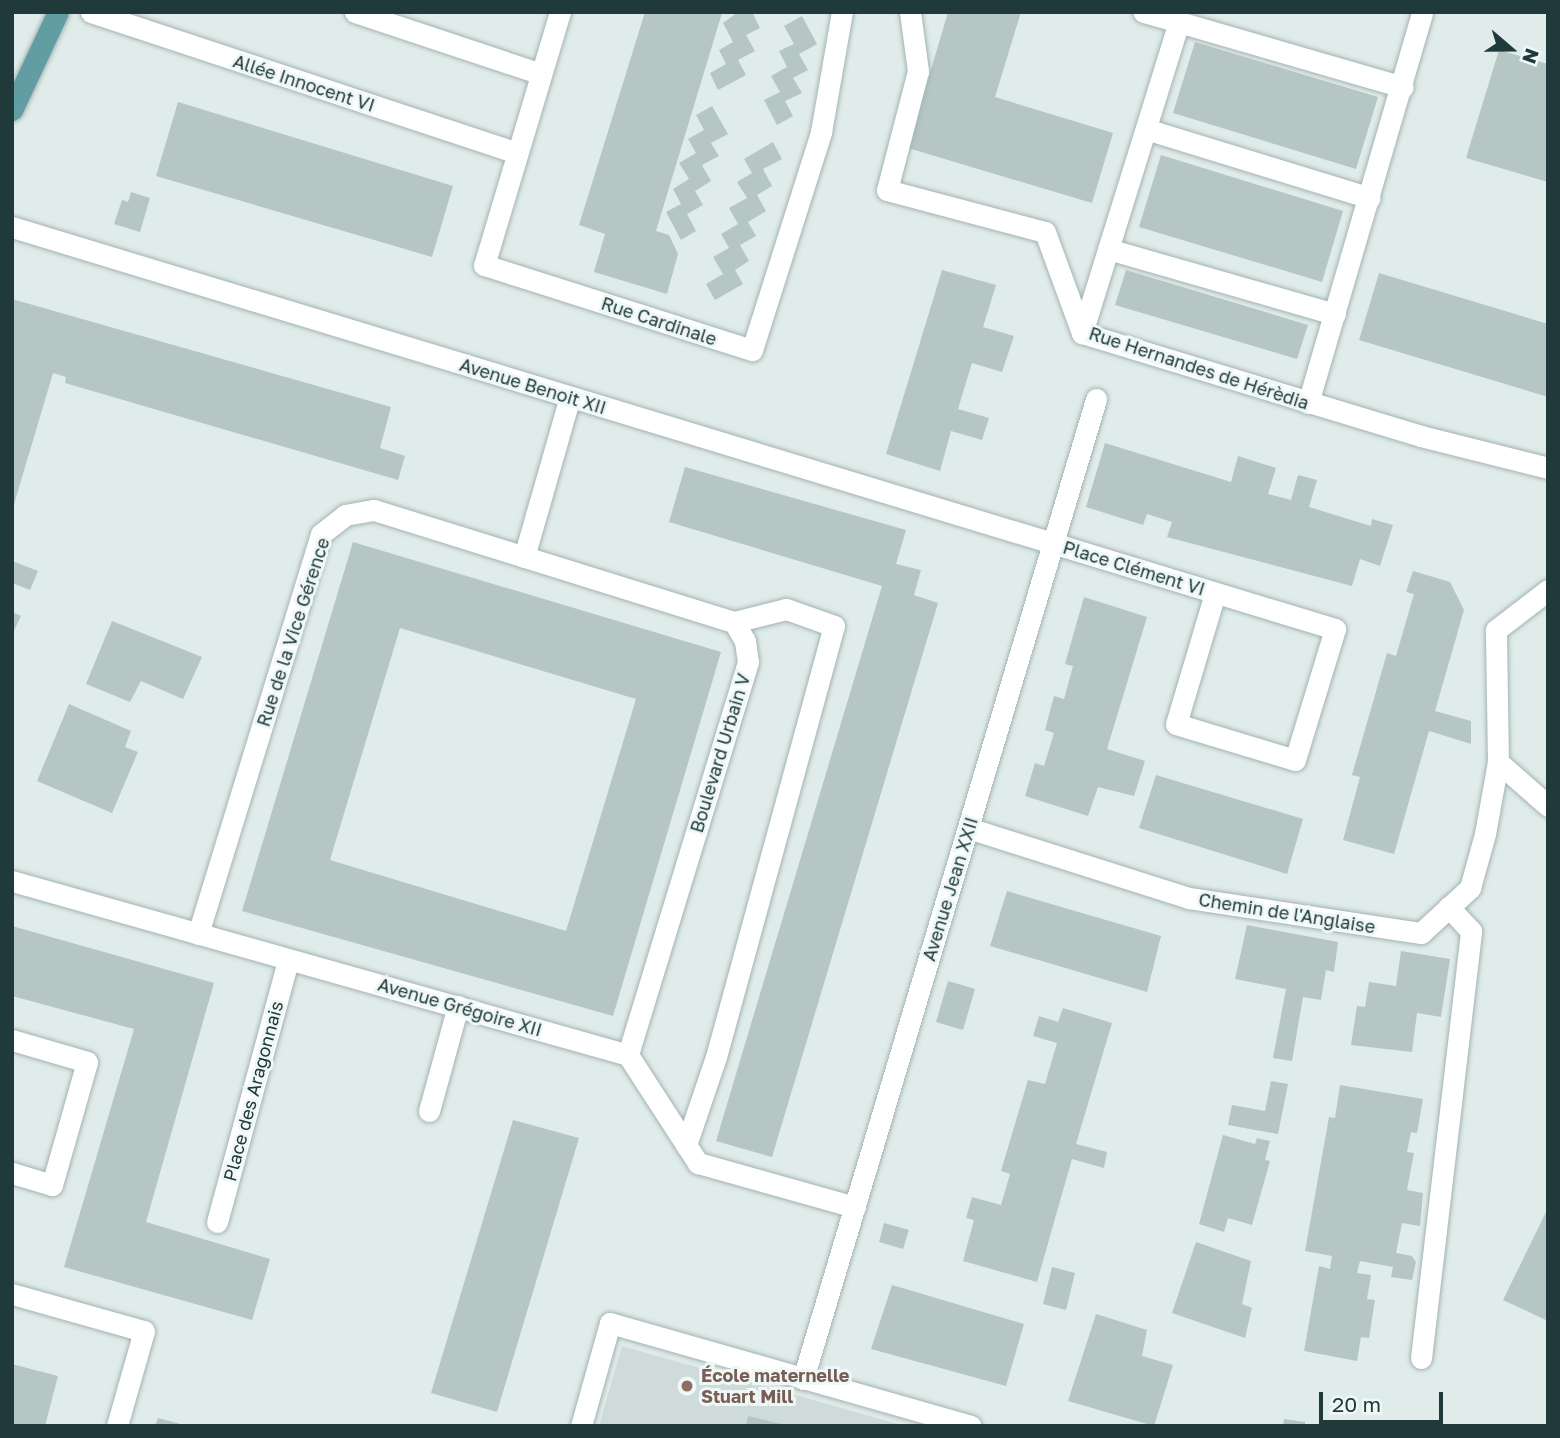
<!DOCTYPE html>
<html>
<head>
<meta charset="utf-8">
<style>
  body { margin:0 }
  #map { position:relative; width:1560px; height:1438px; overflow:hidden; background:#e0ecea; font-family:"Golos Text",sans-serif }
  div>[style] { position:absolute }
  .built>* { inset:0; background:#cedbda }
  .building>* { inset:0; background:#b5c6c5 }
  .roads { filter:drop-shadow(0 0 2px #a3b3b2) drop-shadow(0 0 2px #a3b3b2) }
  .minor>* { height:21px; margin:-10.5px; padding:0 10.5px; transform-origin:10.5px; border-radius:10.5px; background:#fff }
  .major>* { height:21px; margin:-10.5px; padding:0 10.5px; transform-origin:10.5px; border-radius:10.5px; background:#629da3 }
  .dots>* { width:19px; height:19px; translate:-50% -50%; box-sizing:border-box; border:4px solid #f0f8f7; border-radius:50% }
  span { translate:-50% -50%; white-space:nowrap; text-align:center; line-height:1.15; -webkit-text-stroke:6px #f0f8f7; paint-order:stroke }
  .street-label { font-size:18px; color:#203a3c }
  .education-label { font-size:18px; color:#785e54; font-weight:700 }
  .left { translate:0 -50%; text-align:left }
  .frame { position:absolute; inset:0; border:14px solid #203a3c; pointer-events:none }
  .north { position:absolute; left:1476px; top:14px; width:70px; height:70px; -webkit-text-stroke:5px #f0f8f7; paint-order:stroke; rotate:110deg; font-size:19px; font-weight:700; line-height:28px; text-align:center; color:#203a3c }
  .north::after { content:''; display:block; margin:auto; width:24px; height:32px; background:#203a3c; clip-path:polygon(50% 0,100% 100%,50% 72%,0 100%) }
  .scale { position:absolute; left:1319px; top:1392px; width:124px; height:32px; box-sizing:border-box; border:4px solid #203a3c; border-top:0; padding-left:9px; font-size:21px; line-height:24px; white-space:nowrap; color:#203a3c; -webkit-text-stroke:5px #f0f8f7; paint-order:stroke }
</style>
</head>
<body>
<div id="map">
  <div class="built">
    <i style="clip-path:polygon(622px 1346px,905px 1426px,599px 1426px)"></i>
  </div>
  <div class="building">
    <i style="clip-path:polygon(645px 12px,722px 13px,656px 231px,669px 235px,678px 254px,667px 294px,594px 272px,605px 234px,579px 225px)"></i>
    <i style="clip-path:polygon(738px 12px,752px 12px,760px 28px,746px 35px,755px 51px,738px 60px,746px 75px,718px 90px,710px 73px,726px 64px,719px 50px,733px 42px,723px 23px)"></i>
    <i style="clip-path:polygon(948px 12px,1021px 12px,995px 97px,1113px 133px,1092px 203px,908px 148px)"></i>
    <i style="clip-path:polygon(802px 16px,817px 44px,799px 54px,808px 70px,793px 78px,802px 93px,785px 101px,793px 116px,777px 125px,764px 100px,780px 92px,771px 76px,787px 67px,779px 51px,794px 44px,784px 26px)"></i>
    <i style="clip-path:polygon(1195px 42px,1378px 97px,1356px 169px,1173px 113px)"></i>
    <i style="clip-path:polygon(1499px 50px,1548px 64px,1548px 182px,1466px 158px)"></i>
    <i style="clip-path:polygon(178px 102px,453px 186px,432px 257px,156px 176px)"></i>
    <i style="clip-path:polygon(712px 106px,728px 134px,711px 143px,719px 156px,702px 165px,711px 181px,695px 191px,703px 205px,687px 214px,696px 231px,681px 240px,666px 212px,681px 204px,673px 189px,689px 179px,679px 163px,696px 153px,688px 139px,704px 130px,696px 115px)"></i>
    <i style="clip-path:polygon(773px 142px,782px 159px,763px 169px,772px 186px,757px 195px,766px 211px,748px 222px,756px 236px,740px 245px,749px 261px,735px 270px,743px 284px,715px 300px,706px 284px,723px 274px,713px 257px,729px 248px,721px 234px,738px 224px,729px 208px,747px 198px,737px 182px,752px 173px,744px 159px)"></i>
    <i style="clip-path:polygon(1161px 155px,1343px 211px,1322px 282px,1139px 227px)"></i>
    <i style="clip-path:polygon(131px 192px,150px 198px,140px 232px,114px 224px,122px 200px,128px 202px)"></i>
    <i style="clip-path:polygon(942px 270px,996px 285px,983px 327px,1014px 336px,1002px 372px,972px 363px,958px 409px,989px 418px,982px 440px,951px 431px,940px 471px,886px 454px)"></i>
    <i style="clip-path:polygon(1126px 270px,1308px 325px,1297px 359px,1115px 305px)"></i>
    <i style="clip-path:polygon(1379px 273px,1548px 324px,1548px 397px,1359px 340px)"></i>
    <i style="clip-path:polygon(12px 299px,391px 407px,380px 448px,405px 456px,398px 480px,65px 383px,66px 377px,53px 373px,12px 511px)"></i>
    <i style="clip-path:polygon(1105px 443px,1231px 482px,1238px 456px,1276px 468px,1268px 494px,1291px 500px,1298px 475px,1317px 480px,1309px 507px,1371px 526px,1372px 519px,1393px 525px,1380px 566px,1360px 559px,1352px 586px,1167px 537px,1172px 522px,1147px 514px,1143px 525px,1086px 507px)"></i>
    <i style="clip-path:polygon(685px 467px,906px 530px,896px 564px,921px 570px,914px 595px,938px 603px,772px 1157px,716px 1141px,882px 586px,669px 522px)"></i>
    <i style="clip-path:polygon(evenodd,353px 542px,721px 652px,613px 1016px,242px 911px,353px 542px,400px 628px,636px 699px,566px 931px,330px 860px,400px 628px)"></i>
    <i style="clip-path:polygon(12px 561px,38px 571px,30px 590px,12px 583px)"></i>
    <i style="clip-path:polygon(1413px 571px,1450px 582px,1464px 610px,1435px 711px,1471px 721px,1471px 744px,1429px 731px,1394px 854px,1343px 840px,1360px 777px,1352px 775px,1387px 653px,1396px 656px,1414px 594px,1406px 592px)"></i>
    <i style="clip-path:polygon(1084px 597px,1147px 617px,1107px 749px,1145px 761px,1134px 796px,1098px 787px,1088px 816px,1025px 796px,1035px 763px,1044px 766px,1054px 733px,1045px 730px,1054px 696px,1064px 699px,1073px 666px,1065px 664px)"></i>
    <i style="clip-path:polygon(12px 612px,21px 616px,12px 635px)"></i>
    <i style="clip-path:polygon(112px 621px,202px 657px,183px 699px,141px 681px,130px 702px,86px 684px)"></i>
    <i style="clip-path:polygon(69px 704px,131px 731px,125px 747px,138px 752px,112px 813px,37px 781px)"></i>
    <i style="clip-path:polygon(1156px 775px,1303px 819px,1287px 874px,1139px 828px)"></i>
    <i style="clip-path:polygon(1007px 891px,1161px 936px,1147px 992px,990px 946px)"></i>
    <i style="clip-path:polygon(1247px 925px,1338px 942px,1334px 972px,1326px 970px,1321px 1000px,1303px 997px,1292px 1061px,1273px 1058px,1286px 989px,1235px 979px)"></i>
    <i style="clip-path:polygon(12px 926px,214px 983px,146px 1222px,270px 1259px,252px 1320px,64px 1267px,134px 1029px,12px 996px)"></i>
    <i style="clip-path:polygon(1401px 951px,1450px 959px,1441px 1017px,1417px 1013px,1412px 1052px,1351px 1045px,1357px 1006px,1365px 1007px,1369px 982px,1396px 986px)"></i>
    <i style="clip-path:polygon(948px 981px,975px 989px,963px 1030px,936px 1022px)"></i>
    <i style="clip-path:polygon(1063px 1008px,1112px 1023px,1076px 1144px,1107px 1152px,1104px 1168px,1072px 1159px,1037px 1282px,963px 1261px,974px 1220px,966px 1218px,972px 1197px,1001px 1205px,1010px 1174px,1001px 1171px,1028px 1080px,1045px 1084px,1057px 1043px,1033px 1036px,1039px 1016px,1058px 1022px)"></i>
    <i style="clip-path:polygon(1271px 1081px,1288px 1084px,1278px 1134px,1228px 1125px,1232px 1105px,1265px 1111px)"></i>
    <i style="clip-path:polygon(1340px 1085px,1423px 1099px,1417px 1133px,1411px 1132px,1407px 1152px,1414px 1153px,1407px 1190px,1423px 1193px,1420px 1226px,1402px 1223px,1396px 1253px,1412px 1256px,1416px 1262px,1412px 1280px,1391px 1277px,1393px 1267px,1360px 1261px,1357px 1273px,1371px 1275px,1367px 1299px,1375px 1300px,1369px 1338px,1361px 1337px,1357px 1361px,1304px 1351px,1319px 1266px,1330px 1269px,1332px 1256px,1305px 1251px,1329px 1117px,1335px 1118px)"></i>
    <i style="clip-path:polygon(513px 1120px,579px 1138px,497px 1412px,431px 1393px)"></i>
    <i style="clip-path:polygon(1223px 1135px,1255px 1144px,1257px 1138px,1270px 1141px,1265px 1160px,1270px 1161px,1252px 1225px,1228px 1218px,1224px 1232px,1199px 1224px)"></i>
    <i style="clip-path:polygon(1548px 1208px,1548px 1321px,1503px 1300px)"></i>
    <i style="clip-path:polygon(884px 1223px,909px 1230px,903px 1249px,879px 1242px)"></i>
    <i style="clip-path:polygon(1196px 1242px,1251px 1261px,1242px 1304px,1252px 1308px,1245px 1338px,1172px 1313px)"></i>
    <i style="clip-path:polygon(1052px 1267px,1075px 1273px,1066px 1310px,1043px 1304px)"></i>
    <i style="clip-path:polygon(892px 1285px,1024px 1324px,1006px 1386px,871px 1349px)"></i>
    <i style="clip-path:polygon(1096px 1314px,1147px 1330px,1142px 1356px,1173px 1365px,1154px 1426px,1068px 1401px)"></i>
    <i style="clip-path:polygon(12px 1364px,58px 1376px,45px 1426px,12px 1426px)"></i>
    <i style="clip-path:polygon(748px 1416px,786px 1425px,786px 1426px,746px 1426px)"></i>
    <i style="clip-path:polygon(158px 1418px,184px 1425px,184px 1426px,155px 1426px)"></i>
    <i style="clip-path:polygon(1284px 1419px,1305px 1422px,1305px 1426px,1283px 1426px)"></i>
  </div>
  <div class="roads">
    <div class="minor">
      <i style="left:91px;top:12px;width:449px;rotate:18.3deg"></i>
      <i style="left:355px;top:12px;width:196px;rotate:18.4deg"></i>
      <i style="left:560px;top:12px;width:264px;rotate:106.7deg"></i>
      <i style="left:484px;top:265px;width:281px;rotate:17.6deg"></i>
      <i style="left:752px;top:350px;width:229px;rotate:-72.4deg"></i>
      <i style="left:821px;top:132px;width:122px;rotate:-80.1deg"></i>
      <i style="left:910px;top:12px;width:60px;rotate:82.3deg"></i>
      <i style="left:918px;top:71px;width:123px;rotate:104.6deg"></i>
      <i style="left:887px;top:190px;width:163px;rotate:14.9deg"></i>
      <i style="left:1045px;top:232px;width:108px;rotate:69.9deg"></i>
      <i style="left:1082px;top:333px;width:354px;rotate:16.9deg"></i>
      <i style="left:1421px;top:436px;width:131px;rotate:14.1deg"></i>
      <i style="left:1179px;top:22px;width:233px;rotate:16.2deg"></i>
      <i style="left:1146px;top:129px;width:234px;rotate:17.1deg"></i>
      <i style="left:12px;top:227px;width:1383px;rotate:16.9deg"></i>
      <i style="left:1335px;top:629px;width:137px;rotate:107deg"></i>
      <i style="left:1295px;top:760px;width:124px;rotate:-163.2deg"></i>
      <i style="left:1176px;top:724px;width:137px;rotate:-73.4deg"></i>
      <i style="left:1108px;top:249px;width:236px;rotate:16deg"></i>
      <i style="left:1082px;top:333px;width:326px;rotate:-72.7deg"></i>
      <i style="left:1179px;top:22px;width:37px;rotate:-164deg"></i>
      <i style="left:1308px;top:403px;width:407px;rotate:-73.7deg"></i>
      <i style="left:524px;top:557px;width:166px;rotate:-74deg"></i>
      <i style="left:1498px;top:762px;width:67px;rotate:41.3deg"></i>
      <i style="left:968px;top:828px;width:232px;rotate:17.6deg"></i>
      <i style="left:1189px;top:898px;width:235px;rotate:8.6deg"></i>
      <i style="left:1421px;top:933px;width:67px;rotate:-42.6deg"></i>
      <i style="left:1470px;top:888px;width:56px;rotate:-74.5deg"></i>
      <i style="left:1485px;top:834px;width:73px;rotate:-79.8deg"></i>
      <i style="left:1498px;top:762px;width:132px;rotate:-90.9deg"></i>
      <i style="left:1496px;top:630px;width:66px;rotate:-37.6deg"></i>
      <i style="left:12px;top:881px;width:640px;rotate:15.77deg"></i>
      <i style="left:628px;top:1055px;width:129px;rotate:57.1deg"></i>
      <i style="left:698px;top:1163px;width:163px;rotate:15.7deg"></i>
      <i style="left:198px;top:934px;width:418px;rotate:-72.9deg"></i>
      <i style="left:321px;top:534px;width:31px;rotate:-38deg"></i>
      <i style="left:345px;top:515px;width:29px;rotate:-10deg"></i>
      <i style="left:374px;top:510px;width:377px;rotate:17.3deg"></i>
      <i style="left:734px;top:622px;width:22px;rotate:60deg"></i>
      <i style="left:745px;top:641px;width:21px;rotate:82deg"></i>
      <i style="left:748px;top:662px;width:411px;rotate:107deg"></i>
      <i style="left:12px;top:1040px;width:78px;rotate:16.3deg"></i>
      <i style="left:87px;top:1062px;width:128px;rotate:105.9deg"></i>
      <i style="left:52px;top:1185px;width:42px;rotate:-163.3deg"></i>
      <i style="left:429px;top:1111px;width:109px;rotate:-74.6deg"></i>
      <i style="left:686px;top:1145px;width:93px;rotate:-71.2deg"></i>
      <i style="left:716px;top:1057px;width:447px;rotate:-74.7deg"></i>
      <i style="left:834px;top:626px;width:51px;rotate:-160.5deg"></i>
      <i style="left:786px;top:609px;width:54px;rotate:166deg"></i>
      <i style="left:217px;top:1222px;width:271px;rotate:-74.8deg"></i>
      <i style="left:12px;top:1294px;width:137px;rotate:15.7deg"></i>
      <i style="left:144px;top:1331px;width:99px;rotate:105.9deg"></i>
      <i style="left:1421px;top:1358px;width:430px;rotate:-83.3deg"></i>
      <i style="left:1471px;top:931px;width:33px;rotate:-133deg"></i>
      <i style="left:803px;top:1379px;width:1023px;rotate:-73.35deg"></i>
      <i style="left:581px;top:1426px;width:107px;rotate:-74.3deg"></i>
      <i style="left:610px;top:1323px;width:375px;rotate:15.9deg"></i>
    </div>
    <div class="major">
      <i style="left:12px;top:110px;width:108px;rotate:-64.9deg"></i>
    </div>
  </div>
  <div class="dots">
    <i style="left:687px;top:1386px;background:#8d6e63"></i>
  </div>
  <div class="street-label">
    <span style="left:304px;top:83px;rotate:18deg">Allée Innocent VI</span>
    <span style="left:659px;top:321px;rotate:18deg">Rue Cardinale</span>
    <span style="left:1199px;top:368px;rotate:18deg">Rue Hernandes de Hérèdia</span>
    <span style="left:533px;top:386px;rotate:17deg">Avenue Benoit XII</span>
    <span style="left:1134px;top:568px;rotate:17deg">Place Clément VI</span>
    <span style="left:293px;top:632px;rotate:-72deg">Rue de la Vice Gérence</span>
    <span style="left:720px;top:753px;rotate:-73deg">Boulevard Urbain V</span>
    <span style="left:950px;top:889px;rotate:-73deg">Avenue Jean XXII</span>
    <span style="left:1287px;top:913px;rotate:9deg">Chemin de l'Anglaise</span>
    <span style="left:460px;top:1007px;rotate:16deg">Avenue Grégoire XII</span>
    <span style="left:253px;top:1091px;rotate:-75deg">Place des Aragonnais</span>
  </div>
  <div class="education-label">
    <span class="left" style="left:701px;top:1386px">École maternelle<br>Stuart Mill</span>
  </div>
  <div class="frame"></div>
  <div class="north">N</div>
  <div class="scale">20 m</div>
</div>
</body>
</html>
